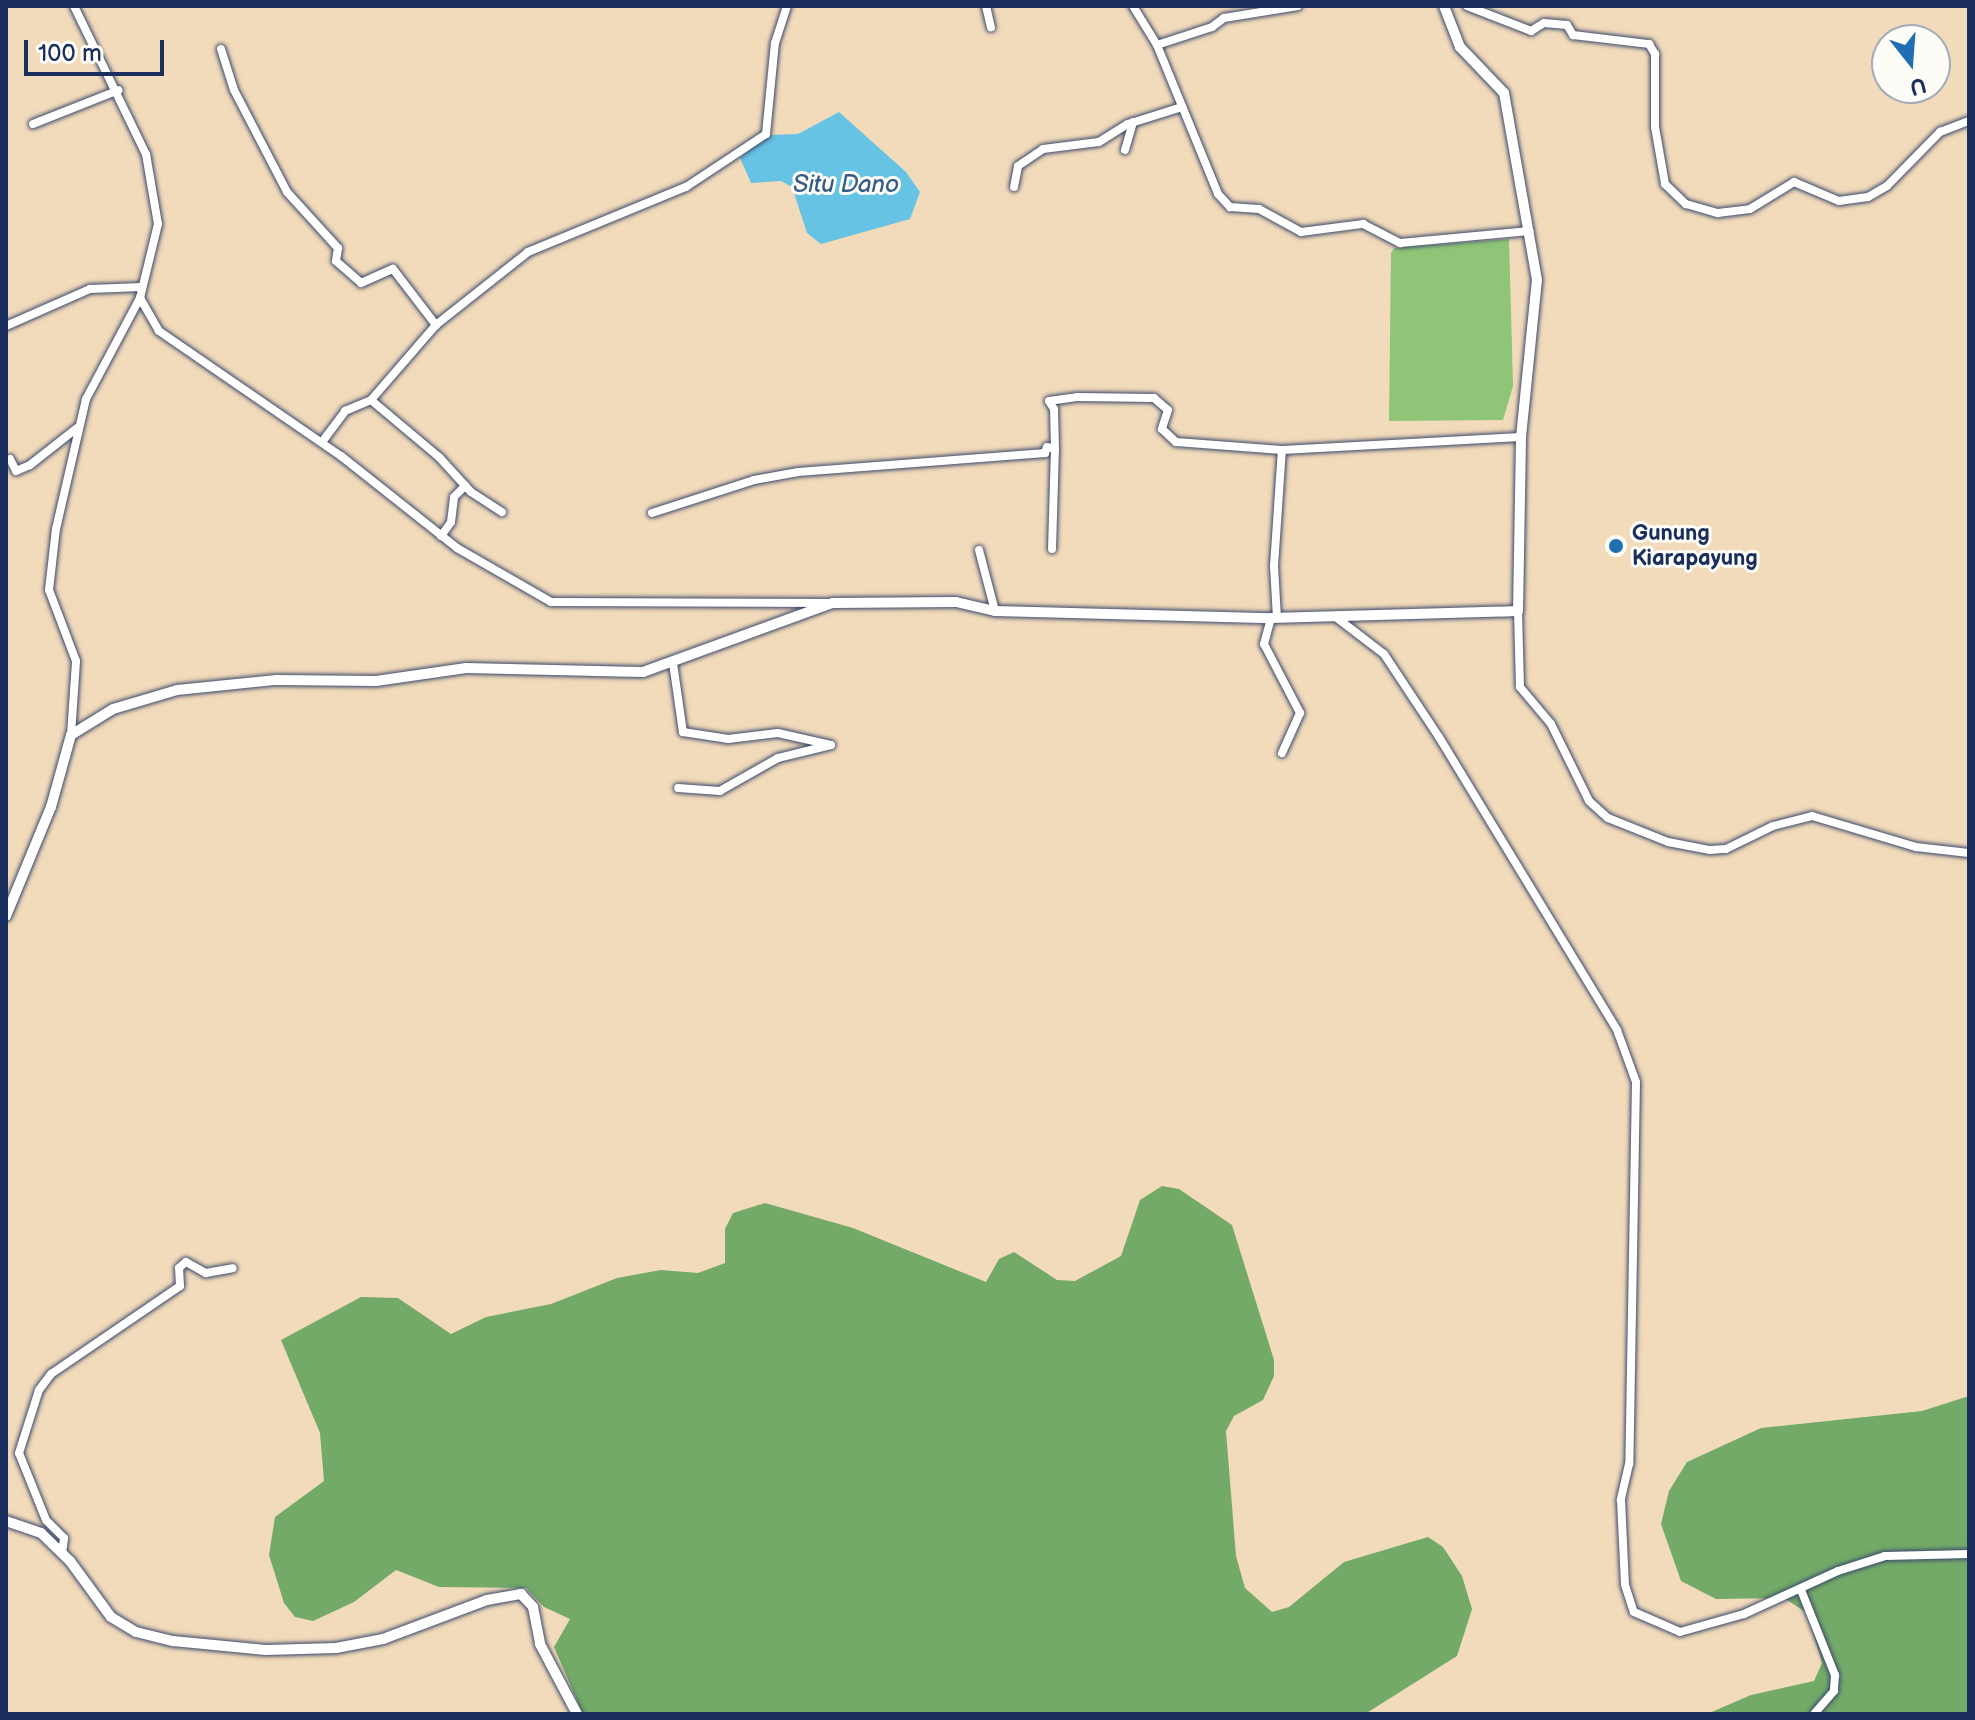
<!DOCTYPE html>
<html>
<head>
<meta charset="utf-8">
<style>
  body { margin:0 }
  #map { position:relative; width:1975px; height:1720px; overflow:hidden; background:#f2dbbb; font-family:"Balsamiq Sans",sans-serif }
  div>[style] { position:absolute }
  .green>* { inset:0; background:#8fc577 }
  .forest>* { inset:0; background:#73aa68 }
  .water>* { inset:0; background:#66c3e4 }
  .roads { filter:drop-shadow(0 0 2px #3b496c) drop-shadow(0 0 2px #3b496c) }
  .minor>* { height:8px; margin:-4px; padding:0 4px; transform-origin:4px; border-radius:4px; background:#fff }
  .tertiary>* { height:10px; margin:-5px; padding:0 5px; transform-origin:5px; border-radius:5px; background:#fff }
  .dots>* { width:22px; height:22px; translate:-50% -50%; box-sizing:border-box; border:4px solid #fdfcf7; border-radius:50% }
  span { translate:-50% -50%; white-space:nowrap; text-align:center; line-height:1.15; -webkit-text-stroke:6px #fdfcf7; paint-order:stroke }
  .poi-label { font-size:22px; color:#1b2f5e; font-weight:700 }
  .left { translate:0 -50%; text-align:left }
  .water-label { font-size:24px; color:#325b86; font-style:italic }
  .frame { position:absolute; inset:0; border:8px solid #1b2f5e; pointer-events:none }
  .north { position:absolute; left:1871px; top:24px; width:80px; height:80px; box-sizing:border-box; background:#fdfcf7; border:2px solid #a3aaba; border-radius:50%; rotate:163deg; font-size:22px; font-weight:700; line-height:32px; text-align:center; color:#1b2f5e }
  .north::after { content:''; display:block; margin:auto; width:28px; height:36px; background:#1f6fb2; clip-path:polygon(50% 0,100% 100%,50% 72%,0 100%) }
  .scale { position:absolute; left:24px; top:40px; width:140px; height:36px; box-sizing:border-box; border:4px solid #1b2f5e; border-top:0; padding-left:10px; font-size:24px; line-height:28px; white-space:nowrap; color:#1b2f5e; -webkit-text-stroke:6px #fdfcf7; paint-order:stroke }
</style>
</head>
<body>
<div id="map">
  <div class="green">
    <i style="clip-path:polygon(1509px 239px,1513px 386px,1503px 420px,1389px 421px,1391px 253px,1394px 248px)"></i>
  </div>
  <div class="forest">
    <i style="clip-path:polygon(1162px 1186px,1179px 1189px,1232px 1225px,1274px 1360px,1274px 1376px,1263px 1400px,1234px 1416px,1226px 1431px,1236px 1556px,1245px 1588px,1272px 1612px,1289px 1607px,1344px 1562px,1428px 1537px,1443px 1547px,1462px 1576px,1472px 1609px,1457px 1656px,1365px 1714px,583px 1714px,554px 1647px,570px 1619px,544px 1607px,526px 1588px,439px 1587px,396px 1570px,354px 1602px,313px 1621px,295px 1617px,284px 1603px,269px 1555px,275px 1517px,324px 1481px,320px 1433px,281px 1340px,361px 1297px,398px 1298px,451px 1334px,486px 1317px,551px 1304px,617px 1278px,661px 1270px,698px 1273px,725px 1263px,725px 1229px,733px 1213px,765px 1203px,853px 1228px,986px 1282px,999px 1259px,1014px 1252px,1057px 1280px,1075px 1281px,1121px 1256px,1140px 1200px)"></i>
    <i style="clip-path:polygon(1969px 1396px,1969px 1714px,1707px 1714px,1751px 1695px,1814px 1681px,1822px 1663px,1807px 1613px,1784px 1598px,1716px 1599px,1681px 1581px,1661px 1524px,1669px 1491px,1687px 1462px,1761px 1428px,1922px 1411px)"></i>
  </div>
  <div class="water">
    <i style="clip-path:polygon(839px 112px,906px 172px,920px 192px,910px 219px,821px 244px,807px 233px,792px 187px,781px 181px,751px 183px,740px 158px,768px 135px,798px 134px)"></i>
  </div>
  <div class="roads">
    <div class="minor">
      <i style="left:74px;top:6px;width:165px;rotate:64.1deg"></i>
      <i style="left:146px;top:154px;width:71px;rotate:80.3deg"></i>
      <i style="left:158px;top:224px;width:76px;rotate:103.7deg"></i>
      <i style="left:140px;top:298px;width:38px;rotate:60deg"></i>
      <i style="left:159px;top:331px;width:221px;rotate:34.5deg"></i>
      <i style="left:341px;top:456px;width:148px;rotate:38.4deg"></i>
      <i style="left:457px;top:548px;width:108px;rotate:29.9deg"></i>
      <i style="left:551px;top:602px;width:277px;rotate:0.2deg"></i>
      <i style="left:986px;top:6px;width:22px;rotate:77deg"></i>
      <i style="left:1133px;top:6px;width:46px;rotate:58.4deg"></i>
      <i style="left:1157px;top:45px;width:161px;rotate:67.7deg"></i>
      <i style="left:1218px;top:194px;width:18px;rotate:47deg"></i>
      <i style="left:1230px;top:207px;width:29px;rotate:4deg"></i>
      <i style="left:1259px;top:209px;width:48px;rotate:28.7deg"></i>
      <i style="left:1301px;top:232px;width:63px;rotate:-7.4deg"></i>
      <i style="left:1363px;top:224px;width:42px;rotate:27.2deg"></i>
      <i style="left:1400px;top:243px;width:130px;rotate:-5.3deg"></i>
      <i style="left:1467px;top:6px;width:69px;rotate:21.3deg"></i>
      <i style="left:1531px;top:31px;width:15px;rotate:-32deg"></i>
      <i style="left:1544px;top:23px;width:23px;rotate:5deg"></i>
      <i style="left:1567px;top:25px;width:12px;rotate:59deg"></i>
      <i style="left:1573px;top:35px;width:77px;rotate:6.8deg"></i>
      <i style="left:1649px;top:44px;width:12px;rotate:59deg"></i>
      <i style="left:1655px;top:54px;width:73px;rotate:90deg"></i>
      <i style="left:1655px;top:127px;width:58px;rotate:80deg"></i>
      <i style="left:1665px;top:184px;width:29px;rotate:44deg"></i>
      <i style="left:1686px;top:204px;width:33px;rotate:16deg"></i>
      <i style="left:1718px;top:213px;width:32px;rotate:-7deg"></i>
      <i style="left:1750px;top:209px;width:52px;rotate:-31.5deg"></i>
      <i style="left:1794px;top:182px;width:49px;rotate:22.9deg"></i>
      <i style="left:1839px;top:201px;width:29px;rotate:-8deg"></i>
      <i style="left:1868px;top:197px;width:22px;rotate:-30deg"></i>
      <i style="left:1887px;top:186px;width:76px;rotate:-45.5deg"></i>
      <i style="left:1940px;top:132px;width:31px;rotate:-21deg"></i>
      <i style="left:1157px;top:45px;width:58px;rotate:-18.1deg"></i>
      <i style="left:1212px;top:27px;width:15px;rotate:-37deg"></i>
      <i style="left:1224px;top:18px;width:75px;rotate:-9.2deg"></i>
      <i style="left:221px;top:49px;width:43px;rotate:72.4deg"></i>
      <i style="left:234px;top:90px;width:115px;rotate:62.5deg"></i>
      <i style="left:287px;top:192px;width:76px;rotate:47.7deg"></i>
      <i style="left:338px;top:248px;width:13px;rotate:99deg"></i>
      <i style="left:336px;top:261px;width:33px;rotate:41deg"></i>
      <i style="left:361px;top:283px;width:35px;rotate:-24deg"></i>
      <i style="left:393px;top:269px;width:71px;rotate:52.5deg"></i>
      <i style="left:33px;top:124px;width:92px;rotate:-21.6deg"></i>
      <i style="left:1125px;top:150px;width:29px;rotate:-74deg"></i>
      <i style="left:1014px;top:187px;width:21px;rotate:-79deg"></i>
      <i style="left:1018px;top:166px;width:30px;rotate:-34deg"></i>
      <i style="left:1043px;top:149px;width:56px;rotate:-7.1deg"></i>
      <i style="left:1099px;top:142px;width:34px;rotate:-32deg"></i>
      <i style="left:1128px;top:124px;width:57px;rotate:-17.5deg"></i>
      <i style="left:6px;top:326px;width:92px;rotate:-23.8deg"></i>
      <i style="left:90px;top:289px;width:51px;rotate:-2.2deg"></i>
      <i style="left:371px;top:400px;width:89px;rotate:40deg"></i>
      <i style="left:439px;top:457px;width:47px;rotate:47.6deg"></i>
      <i style="left:471px;top:492px;width:37px;rotate:33deg"></i>
      <i style="left:322px;top:442px;width:39px;rotate:-53deg"></i>
      <i style="left:345px;top:411px;width:28px;rotate:-23deg"></i>
      <i style="left:371px;top:400px;width:99px;rotate:-49.1deg"></i>
      <i style="left:436px;top:325px;width:117px;rotate:-38.4deg"></i>
      <i style="left:528px;top:252px;width:171px;rotate:-22.4deg"></i>
      <i style="left:686px;top:187px;width:96px;rotate:-33.5deg"></i>
      <i style="left:766px;top:134px;width:91px;rotate:-84.4deg"></i>
      <i style="left:775px;top:43px;width:39px;rotate:-72deg"></i>
      <i style="left:10px;top:459px;width:13px;rotate:63deg"></i>
      <i style="left:16px;top:471px;width:15px;rotate:-23deg"></i>
      <i style="left:30px;top:465px;width:60px;rotate:-38.2deg"></i>
      <i style="left:652px;top:513px;width:107px;rotate:-17.9deg"></i>
      <i style="left:754px;top:480px;width:45px;rotate:-10.3deg"></i>
      <i style="left:798px;top:472px;width:248px;rotate:-4.4deg"></i>
      <i style="left:1045px;top:453px;width:6px;rotate:-72deg"></i>
      <i style="left:1047px;top:447px;width:8px;rotate:14deg"></i>
      <i style="left:1055px;top:449px;width:40px;rotate:-91.4deg"></i>
      <i style="left:1054px;top:409px;width:9px;rotate:-122deg"></i>
      <i style="left:1049px;top:401px;width:28px;rotate:-8deg"></i>
      <i style="left:1077px;top:397px;width:77px;rotate:0.7deg"></i>
      <i style="left:1154px;top:398px;width:18px;rotate:41deg"></i>
      <i style="left:1168px;top:410px;width:20px;rotate:108deg"></i>
      <i style="left:1162px;top:429px;width:19px;rotate:43deg"></i>
      <i style="left:1176px;top:442px;width:106px;rotate:4.3deg"></i>
      <i style="left:1282px;top:450px;width:239px;rotate:-3.1deg"></i>
      <i style="left:441px;top:536px;width:17px;rotate:-54deg"></i>
      <i style="left:451px;top:522px;width:25px;rotate:-83deg"></i>
      <i style="left:454px;top:497px;width:16px;rotate:-45deg"></i>
      <i style="left:1052px;top:549px;width:100px;rotate:-88.3deg"></i>
      <i style="left:979px;top:550px;width:63px;rotate:75.3deg"></i>
      <i style="left:1518px;top:611px;width:76px;rotate:88.5deg"></i>
      <i style="left:1520px;top:687px;width:48px;rotate:50deg"></i>
      <i style="left:1551px;top:724px;width:86px;rotate:63.7deg"></i>
      <i style="left:1589px;top:801px;width:25px;rotate:42deg"></i>
      <i style="left:1608px;top:818px;width:65px;rotate:21.8deg"></i>
      <i style="left:1668px;top:842px;width:43px;rotate:10.8deg"></i>
      <i style="left:1710px;top:850px;width:16px;rotate:-4deg"></i>
      <i style="left:1726px;top:849px;width:52px;rotate:-26.1deg"></i>
      <i style="left:1773px;top:826px;width:40px;rotate:-14.4deg"></i>
      <i style="left:1812px;top:816px;width:109px;rotate:16.6deg"></i>
      <i style="left:1916px;top:847px;width:53px;rotate:6.5deg"></i>
      <i style="left:1271px;top:618px;width:27px;rotate:105deg"></i>
      <i style="left:1264px;top:644px;width:78px;rotate:62.4deg"></i>
      <i style="left:1300px;top:713px;width:44px;rotate:114.2deg"></i>
      <i style="left:1277px;top:618px;width:52px;rotate:-93.3deg"></i>
      <i style="left:1274px;top:566px;width:116px;rotate:-86.1deg"></i>
      <i style="left:1337px;top:618px;width:59px;rotate:37.5deg"></i>
      <i style="left:1384px;top:654px;width:100px;rotate:56.5deg"></i>
      <i style="left:1439px;top:737px;width:343px;rotate:58.7deg"></i>
      <i style="left:1617px;top:1030px;width:55px;rotate:69.9deg"></i>
      <i style="left:1636px;top:1082px;width:382px;rotate:91deg"></i>
      <i style="left:1629px;top:1464px;width:37px;rotate:103deg"></i>
      <i style="left:1621px;top:1500px;width:85px;rotate:87.3deg"></i>
      <i style="left:1625px;top:1585px;width:28px;rotate:72deg"></i>
      <i style="left:1634px;top:1612px;width:50px;rotate:23.5deg"></i>
      <i style="left:1680px;top:1632px;width:66px;rotate:-15.7deg"></i>
      <i style="left:1744px;top:1614px;width:103px;rotate:-24.6deg"></i>
      <i style="left:1838px;top:1571px;width:49px;rotate:-17.7deg"></i>
      <i style="left:1885px;top:1556px;width:84px;rotate:-1.4deg"></i>
      <i style="left:673px;top:663px;width:70px;rotate:81.8deg"></i>
      <i style="left:683px;top:732px;width:46px;rotate:8.8deg"></i>
      <i style="left:728px;top:739px;width:50px;rotate:-6.8deg"></i>
      <i style="left:778px;top:733px;width:54px;rotate:12.8deg"></i>
      <i style="left:831px;top:745px;width:55px;rotate:166.2deg"></i>
      <i style="left:778px;top:758px;width:67px;rotate:150.4deg"></i>
      <i style="left:720px;top:791px;width:42px;rotate:-175.9deg"></i>
      <i style="left:71px;top:735px;width:74px;rotate:-86.1deg"></i>
      <i style="left:76px;top:661px;width:76px;rotate:-110.8deg"></i>
      <i style="left:49px;top:590px;width:61px;rotate:-83.5deg"></i>
      <i style="left:56px;top:529px;width:133px;rotate:-77deg"></i>
      <i style="left:86px;top:399px;width:115px;rotate:-61.9deg"></i>
      <i style="left:62px;top:1553px;width:15px;rotate:-82deg"></i>
      <i style="left:64px;top:1538px;width:25px;rotate:-135deg"></i>
      <i style="left:46px;top:1520px;width:72px;rotate:-111.9deg"></i>
      <i style="left:19px;top:1453px;width:66px;rotate:-72.4deg"></i>
      <i style="left:39px;top:1390px;width:20px;rotate:-53deg"></i>
      <i style="left:51px;top:1374px;width:156px;rotate:-34.3deg"></i>
      <i style="left:180px;top:1286px;width:18px;rotate:-93deg"></i>
      <i style="left:179px;top:1268px;width:9px;rotate:-41deg"></i>
      <i style="left:186px;top:1262px;width:23px;rotate:29deg"></i>
      <i style="left:206px;top:1273px;width:27px;rotate:-10deg"></i>
      <i style="left:1801px;top:1590px;width:92px;rotate:68.2deg"></i>
      <i style="left:1835px;top:1675px;width:16px;rotate:94deg"></i>
      <i style="left:1834px;top:1691px;width:30px;rotate:131deg"></i>
    </div>
    <div class="tertiary">
      <i style="left:6px;top:916px;width:118px;rotate:-67.6deg"></i>
      <i style="left:51px;top:807px;width:75px;rotate:-74.5deg"></i>
      <i style="left:71px;top:735px;width:49px;rotate:-31.8deg"></i>
      <i style="left:113px;top:709px;width:67px;rotate:-16.5deg"></i>
      <i style="left:177px;top:690px;width:100px;rotate:-5.8deg"></i>
      <i style="left:276px;top:680px;width:100px;rotate:0.6deg"></i>
      <i style="left:376px;top:681px;width:91px;rotate:-8.2deg"></i>
      <i style="left:466px;top:668px;width:177px;rotate:1.3deg"></i>
      <i style="left:643px;top:672px;width:202px;rotate:-20deg"></i>
      <i style="left:833px;top:603px;width:123px;rotate:-0.5deg"></i>
      <i style="left:956px;top:602px;width:40px;rotate:13deg"></i>
      <i style="left:995px;top:611px;width:276px;rotate:1.5deg"></i>
      <i style="left:1271px;top:618px;width:247px;rotate:-1.6deg"></i>
      <i style="left:1518px;top:611px;width:174px;rotate:-89deg"></i>
      <i style="left:1521px;top:437px;width:158px;rotate:-84.2deg"></i>
      <i style="left:1537px;top:280px;width:190px;rotate:-100deg"></i>
      <i style="left:1504px;top:93px;width:64px;rotate:-133.7deg"></i>
      <i style="left:1460px;top:47px;width:44px;rotate:-111.3deg"></i>
      <i style="left:6px;top:1521px;width:37px;rotate:19deg"></i>
      <i style="left:41px;top:1533px;width:40px;rotate:44deg"></i>
      <i style="left:70px;top:1561px;width:69px;rotate:53.8deg"></i>
      <i style="left:111px;top:1617px;width:29px;rotate:31deg"></i>
      <i style="left:136px;top:1632px;width:38px;rotate:14deg"></i>
      <i style="left:173px;top:1641px;width:93px;rotate:5.5deg"></i>
      <i style="left:266px;top:1650px;width:70px;rotate:-1.6deg"></i>
      <i style="left:336px;top:1648px;width:48px;rotate:-10.8deg"></i>
      <i style="left:383px;top:1639px;width:111px;rotate:-20.6deg"></i>
      <i style="left:487px;top:1600px;width:35px;rotate:-10deg"></i>
      <i style="left:521px;top:1594px;width:18px;rotate:47deg"></i>
      <i style="left:533px;top:1607px;width:38px;rotate:79deg"></i>
      <i style="left:540px;top:1644px;width:79px;rotate:62.1deg"></i>
    </div>
  </div>
  <div class="dots">
    <i style="left:1616px;top:546px;background:#1f6fb2"></i>
  </div>
  <div class="poi-label">
    <span class="left" style="left:1632px;top:546px">Gunung<br>Kiarapayung</span>
  </div>
  <div class="water-label">
    <span style="left:846px;top:185px">Situ Dano</span>
  </div>
  <div class="frame"></div>
  <div class="north">U</div>
  <div class="scale">100 m</div>
</div>
</body>
</html>
